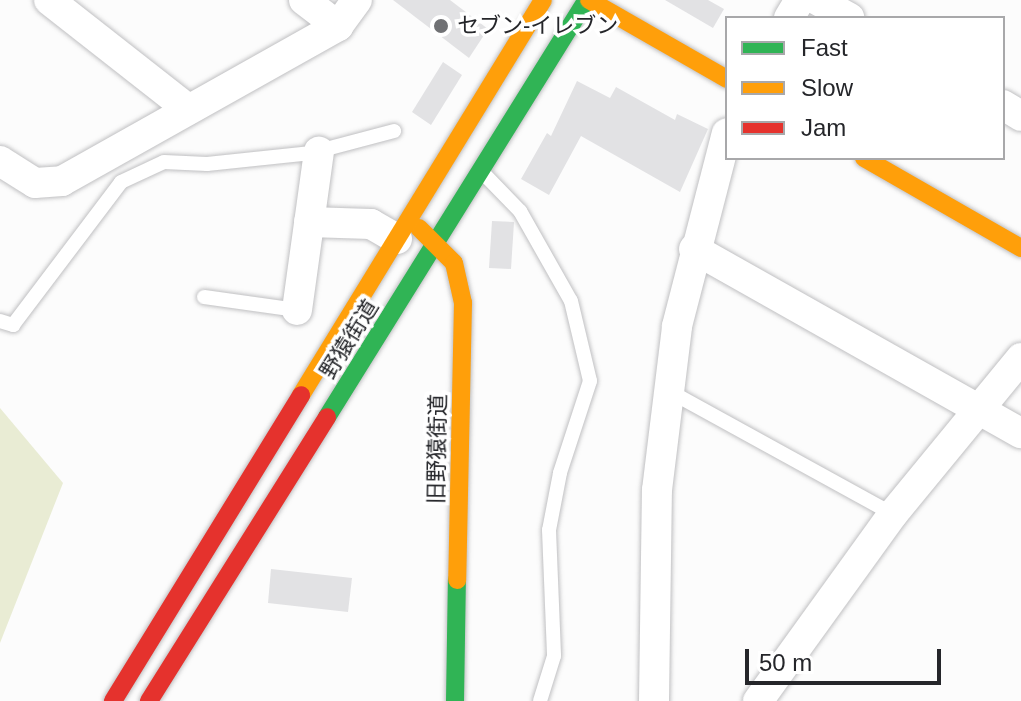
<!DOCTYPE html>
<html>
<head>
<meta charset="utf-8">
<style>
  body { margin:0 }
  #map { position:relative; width:1021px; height:701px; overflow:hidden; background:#fcfcfc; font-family:Arial,"Noto Sans JP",sans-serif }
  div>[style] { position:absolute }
  .green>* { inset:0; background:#e9ecd4 }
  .building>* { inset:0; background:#e2e2e4 }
  .roads { filter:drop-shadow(0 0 2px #c0c0c2) drop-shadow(0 0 2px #c0c0c2) }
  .lane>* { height:14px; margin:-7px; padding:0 7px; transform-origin:7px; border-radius:7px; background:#fff }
  .street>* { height:30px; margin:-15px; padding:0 15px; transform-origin:15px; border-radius:15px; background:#fff }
  .fast>* { height:18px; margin:-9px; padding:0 9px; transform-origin:9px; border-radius:9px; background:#30b455 }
  .slow>* { height:18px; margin:-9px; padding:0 9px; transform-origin:9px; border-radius:9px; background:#ff9f0a }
  .jam>* { height:18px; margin:-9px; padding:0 9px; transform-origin:9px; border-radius:9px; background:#e5322d }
  .dots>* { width:22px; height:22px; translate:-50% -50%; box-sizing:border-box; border:4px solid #fff; border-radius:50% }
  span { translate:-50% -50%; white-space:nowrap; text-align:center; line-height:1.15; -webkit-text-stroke:7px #fff; paint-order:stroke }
  .poi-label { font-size:22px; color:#25262a }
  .left { translate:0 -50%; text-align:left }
  .street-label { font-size:22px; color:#25262a }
  .legend { position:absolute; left:725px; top:16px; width:280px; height:144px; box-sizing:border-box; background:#fff; border:2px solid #a8a8aa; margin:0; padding:10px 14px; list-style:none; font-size:24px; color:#25262a }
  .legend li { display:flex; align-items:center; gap:16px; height:40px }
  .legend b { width:40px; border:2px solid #a8a8aa }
  .scale { position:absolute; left:745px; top:649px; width:196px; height:36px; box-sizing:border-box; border:4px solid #25262a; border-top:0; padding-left:10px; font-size:24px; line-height:28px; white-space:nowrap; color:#25262a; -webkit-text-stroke:6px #fff; paint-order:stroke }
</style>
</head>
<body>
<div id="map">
  <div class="green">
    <i style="clip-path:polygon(0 408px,63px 483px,0 643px)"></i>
  </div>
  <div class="building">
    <i style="clip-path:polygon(393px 0,450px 0,488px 29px,469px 58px)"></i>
    <i style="clip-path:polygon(665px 0,708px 0,724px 9px,713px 28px)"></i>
    <i style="clip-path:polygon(443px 62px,462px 75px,431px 125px,412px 112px)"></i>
    <i style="clip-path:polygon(577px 81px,610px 98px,616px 87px,675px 120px,677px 114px,708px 129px,680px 192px,581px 136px,549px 195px,521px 179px,547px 133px,551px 136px)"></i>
    <i style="clip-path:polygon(492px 221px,514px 222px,511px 269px,489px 268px)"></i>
    <i style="clip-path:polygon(271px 569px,352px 578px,348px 612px,268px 603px)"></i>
  </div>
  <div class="roads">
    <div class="lane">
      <i style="left:484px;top:174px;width:52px;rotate:45.8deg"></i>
      <i style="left:520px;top:211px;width:103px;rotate:60.5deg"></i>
      <i style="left:571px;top:301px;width:82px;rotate:76.6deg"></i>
      <i style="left:590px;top:381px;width:97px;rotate:108.1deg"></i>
      <i style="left:560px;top:473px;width:58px;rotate:100.9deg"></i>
      <i style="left:549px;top:530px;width:126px;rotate:87.7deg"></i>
      <i style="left:554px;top:656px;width:47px;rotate:107.3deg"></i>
      <i style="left:204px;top:297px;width:94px;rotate:8deg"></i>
      <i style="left:0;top:321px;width:14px;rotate:17deg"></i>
      <i style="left:13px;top:325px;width:179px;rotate:-52.9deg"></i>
      <i style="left:121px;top:182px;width:47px;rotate:-24.9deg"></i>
      <i style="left:164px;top:162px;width:43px;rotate:2.7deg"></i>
      <i style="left:207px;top:164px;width:105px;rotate:-6deg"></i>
      <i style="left:311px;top:153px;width:86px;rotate:-14.8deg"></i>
      <i style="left:669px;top:391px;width:256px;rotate:28.8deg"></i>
    </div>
    <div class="street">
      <i style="left:49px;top:0;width:177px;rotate:38.1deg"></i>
      <i style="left:304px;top:0;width:43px;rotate:37.4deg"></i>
      <i style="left:817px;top:0;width:37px;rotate:29deg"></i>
      <i style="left:789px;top:18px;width:21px;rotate:-59deg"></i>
      <i style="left:1003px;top:105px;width:21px;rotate:31deg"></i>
      <i style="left:0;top:161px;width:41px;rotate:32.2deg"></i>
      <i style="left:35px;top:183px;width:27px;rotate:-4deg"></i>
      <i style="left:62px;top:181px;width:317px;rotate:-29.3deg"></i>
      <i style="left:338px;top:26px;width:32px;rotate:-54deg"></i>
      <i style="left:309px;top:222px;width:62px;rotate:1.8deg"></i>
      <i style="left:371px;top:224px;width:30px;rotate:30deg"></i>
      <i style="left:694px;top:249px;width:375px;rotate:29.4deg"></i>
      <i style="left:297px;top:310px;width:160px;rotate:-82.1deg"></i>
      <i style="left:654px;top:701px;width:211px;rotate:-89.2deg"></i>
      <i style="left:657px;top:490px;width:165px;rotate:-83deg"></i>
      <i style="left:677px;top:326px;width:199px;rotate:-75.5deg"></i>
      <i style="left:758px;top:701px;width:231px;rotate:-54.2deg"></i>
      <i style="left:893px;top:514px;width:202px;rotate:-50.6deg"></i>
    </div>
    <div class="fast">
      <i style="left:327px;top:417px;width:491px;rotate:-58.1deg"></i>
      <i style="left:455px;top:701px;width:121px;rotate:-89.1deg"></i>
    </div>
    <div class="slow">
      <i style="left:589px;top:0;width:159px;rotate:29.8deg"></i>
      <i style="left:864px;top:158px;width:181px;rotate:29.8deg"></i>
      <i style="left:419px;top:228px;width:49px;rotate:45deg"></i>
      <i style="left:454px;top:263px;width:41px;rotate:77.3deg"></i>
      <i style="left:463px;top:303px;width:277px;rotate:91.2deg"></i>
      <i style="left:301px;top:395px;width:463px;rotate:-58.5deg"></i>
    </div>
    <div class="jam">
      <i style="left:113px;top:701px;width:359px;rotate:-58.4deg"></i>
      <i style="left:149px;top:701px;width:335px;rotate:-57.9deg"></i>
    </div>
  </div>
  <div class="dots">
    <i style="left:441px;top:26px;background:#707174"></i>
  </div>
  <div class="poi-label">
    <span class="left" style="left:457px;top:26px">セブン-イレブン</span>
  </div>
  <div class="street-label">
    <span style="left:349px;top:339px;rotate:-58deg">野猿街道</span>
    <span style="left:437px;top:449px;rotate:-89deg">旧野猿街道</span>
  </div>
  <ul class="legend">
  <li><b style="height:10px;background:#30b455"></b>Fast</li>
  <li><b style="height:10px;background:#ff9f0a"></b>Slow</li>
  <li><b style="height:10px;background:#e5322d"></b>Jam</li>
  </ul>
  <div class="scale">50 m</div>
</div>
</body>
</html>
